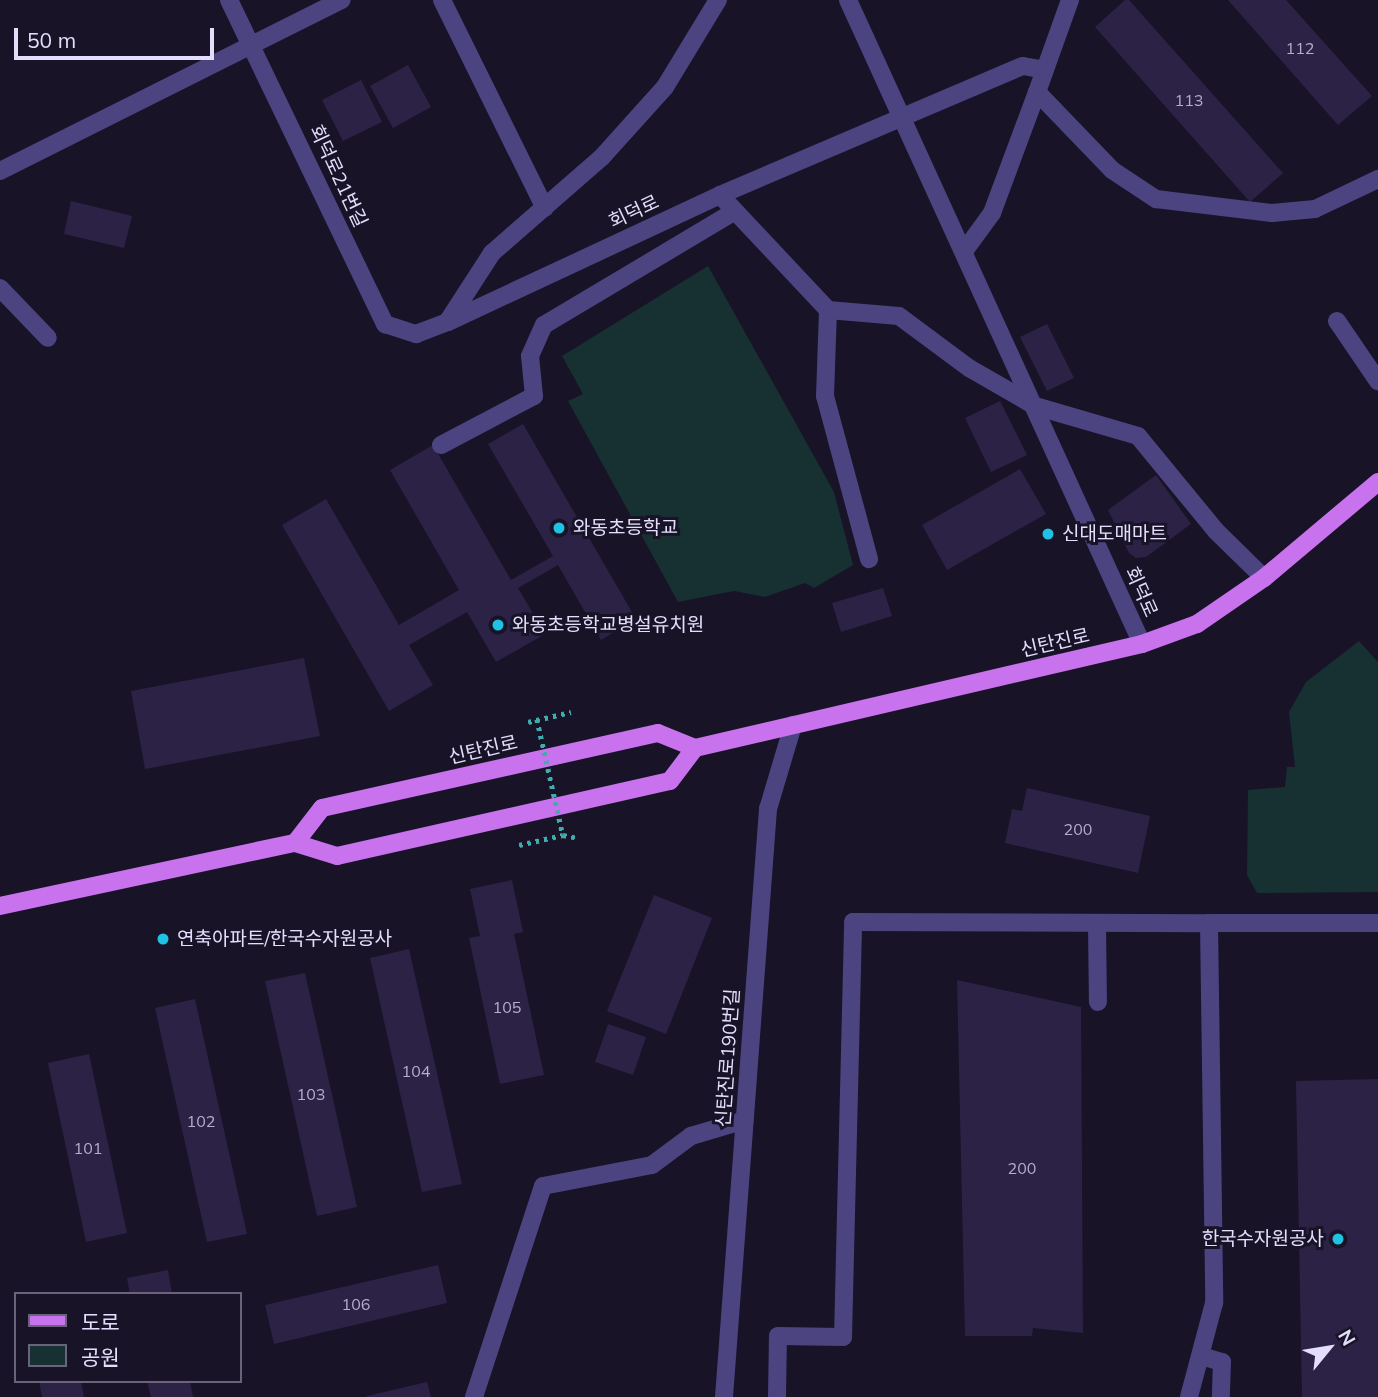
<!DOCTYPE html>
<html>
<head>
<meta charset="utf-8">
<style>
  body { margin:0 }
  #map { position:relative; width:1378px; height:1397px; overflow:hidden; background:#181327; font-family:Mulish,"Noto Sans KR",sans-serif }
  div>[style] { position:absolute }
  .green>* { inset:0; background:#173031 }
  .building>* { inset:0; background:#2c2246 }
  .path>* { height:4.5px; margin-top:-2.25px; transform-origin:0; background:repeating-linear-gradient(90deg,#3facae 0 3.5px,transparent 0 8.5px) }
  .minor>* { height:18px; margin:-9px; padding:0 9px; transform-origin:9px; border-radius:9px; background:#4b4481 }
  .major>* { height:18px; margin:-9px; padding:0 9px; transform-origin:9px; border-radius:9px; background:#c972ee }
  .path-bridge>* { height:4.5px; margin-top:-2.25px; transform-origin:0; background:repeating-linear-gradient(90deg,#3facae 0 3.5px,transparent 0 8.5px) }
  .dots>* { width:19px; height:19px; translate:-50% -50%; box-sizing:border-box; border:4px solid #181327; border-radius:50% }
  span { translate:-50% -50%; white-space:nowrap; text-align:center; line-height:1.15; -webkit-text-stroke:6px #181327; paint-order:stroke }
  .number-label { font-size:16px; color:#b5afce }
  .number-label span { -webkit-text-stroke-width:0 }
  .street-label { font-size:19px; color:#e3defb }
  .poi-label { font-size:19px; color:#e3defb }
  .left { translate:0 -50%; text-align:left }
  .right { translate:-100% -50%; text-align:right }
  .legend { position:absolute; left:14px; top:1292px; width:228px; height:91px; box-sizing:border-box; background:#181327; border:2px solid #69647c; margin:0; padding:9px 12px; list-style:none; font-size:21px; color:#e3defb }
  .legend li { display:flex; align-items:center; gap:14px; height:35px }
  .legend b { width:35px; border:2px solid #69647c }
  .north { position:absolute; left:1294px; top:1313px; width:70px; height:70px; -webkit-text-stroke:5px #181327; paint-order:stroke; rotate:60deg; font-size:19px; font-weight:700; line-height:28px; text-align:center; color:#e3defb }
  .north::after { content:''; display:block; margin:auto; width:24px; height:32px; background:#e3defb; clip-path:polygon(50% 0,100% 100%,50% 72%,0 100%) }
  .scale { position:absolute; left:14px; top:28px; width:200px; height:32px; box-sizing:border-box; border:4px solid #e3defb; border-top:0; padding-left:9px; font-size:21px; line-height:24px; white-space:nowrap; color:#e3defb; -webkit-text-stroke:5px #181327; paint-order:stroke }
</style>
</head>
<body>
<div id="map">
  <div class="green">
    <i style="clip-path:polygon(708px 266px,834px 492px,853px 565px,814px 588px,805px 583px,765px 597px,734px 591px,678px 602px,568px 401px,583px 394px,562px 356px)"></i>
    <i style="clip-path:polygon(1359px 641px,1378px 662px,1378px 892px,1257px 893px,1247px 875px,1248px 790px,1285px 787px,1287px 767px,1295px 767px,1289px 712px,1306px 682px)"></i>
  </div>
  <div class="building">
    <i style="clip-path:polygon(1125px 0,1129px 0,1283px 173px,1250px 202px,1095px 27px)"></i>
    <i style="clip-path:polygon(1228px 0,1286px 0,1372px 96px,1338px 125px)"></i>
    <i style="clip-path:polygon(408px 65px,431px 107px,393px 128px,370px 86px)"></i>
    <i style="clip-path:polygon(361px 80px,382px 122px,343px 141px,322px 100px)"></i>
    <i style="clip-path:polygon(71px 201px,132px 216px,124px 248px,64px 234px)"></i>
    <i style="clip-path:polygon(1047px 324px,1074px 378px,1047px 391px,1020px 337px)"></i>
    <i style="clip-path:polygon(1000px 401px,1027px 455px,991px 472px,965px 418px)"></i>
    <i style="clip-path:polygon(523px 424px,636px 619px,601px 640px,558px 565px,518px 588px,545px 634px,496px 662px,467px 612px,409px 645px,433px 685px,389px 711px,282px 525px,326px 499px,399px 625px,459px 590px,390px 470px,433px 445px,511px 580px,553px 556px,488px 444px)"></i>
    <i style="clip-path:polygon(1020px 469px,1046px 514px,947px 570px,922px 525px)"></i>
    <i style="clip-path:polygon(1156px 475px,1191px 524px,1146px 557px,1136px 558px,1129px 553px,1108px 510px)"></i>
    <i style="clip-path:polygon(883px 588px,892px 616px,841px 632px,832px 603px)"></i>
    <i style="clip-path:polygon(304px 658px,320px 736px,145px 769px,131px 691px)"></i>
    <i style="clip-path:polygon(1027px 788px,1150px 816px,1138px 873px,1005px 843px,1012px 809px,1022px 811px)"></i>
    <i style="clip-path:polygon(512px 880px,523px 932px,514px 934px,544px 1075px,500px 1084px,469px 938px,480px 936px,470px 889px)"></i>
    <i style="clip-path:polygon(654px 895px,712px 918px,666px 1034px,607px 1011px)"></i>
    <i style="clip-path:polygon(409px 949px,462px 1184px,422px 1192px,370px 958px)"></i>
    <i style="clip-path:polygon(305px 973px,357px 1207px,317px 1216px,265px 981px)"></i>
    <i style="clip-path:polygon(957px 980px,1081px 1007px,1083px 1333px,1033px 1328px,1032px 1336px,965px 1336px)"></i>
    <i style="clip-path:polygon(195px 999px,247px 1234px,207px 1242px,155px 1008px)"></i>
    <i style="clip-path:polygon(608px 1024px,646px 1037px,633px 1075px,595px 1062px)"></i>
    <i style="clip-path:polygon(89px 1054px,127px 1233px,86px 1242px,48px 1063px)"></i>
    <i style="clip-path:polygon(1378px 1079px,1378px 1397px,1302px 1397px,1296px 1081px)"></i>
    <i style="clip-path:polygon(438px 1265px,447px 1303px,274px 1344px,265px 1305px)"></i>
    <i style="clip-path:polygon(168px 1270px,172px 1294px,130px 1294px,127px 1278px)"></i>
    <i style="clip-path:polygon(39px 1381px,81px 1381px,84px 1397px,42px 1397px)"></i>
    <i style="clip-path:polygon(147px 1381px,190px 1381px,193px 1397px,151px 1397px)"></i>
    <i style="clip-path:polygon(427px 1382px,431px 1397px,367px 1397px,367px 1396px)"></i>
  </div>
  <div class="path">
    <i style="left:528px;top:722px;width:44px;rotate:-13.1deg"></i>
    <i style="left:519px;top:845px;width:45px;rotate:-12.8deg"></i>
    <i style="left:563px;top:835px;width:15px;rotate:11deg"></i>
  </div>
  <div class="minor">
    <i style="left:229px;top:0;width:360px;rotate:64.3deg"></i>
    <i style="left:385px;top:324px;width:33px;rotate:18deg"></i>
    <i style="left:416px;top:334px;width:34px;rotate:-21deg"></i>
    <i style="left:448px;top:322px;width:300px;rotate:-25deg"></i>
    <i style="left:720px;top:195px;width:329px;rotate:-23.1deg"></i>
    <i style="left:1023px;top:66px;width:22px;rotate:10deg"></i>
    <i style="left:442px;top:0;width:232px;rotate:63.7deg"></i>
    <i style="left:848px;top:0;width:708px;rotate:65.46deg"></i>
    <i style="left:1070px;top:0;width:98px;rotate:109.7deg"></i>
    <i style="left:1037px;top:92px;width:108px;rotate:46.1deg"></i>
    <i style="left:1112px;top:170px;width:53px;rotate:33.4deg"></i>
    <i style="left:1156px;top:199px;width:117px;rotate:6.9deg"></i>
    <i style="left:1272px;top:213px;width:43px;rotate:-5.3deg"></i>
    <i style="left:1315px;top:209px;width:70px;rotate:-25.5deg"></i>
    <i style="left:0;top:171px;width:382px;rotate:-26.6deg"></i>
    <i style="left:720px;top:195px;width:158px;rotate:46.8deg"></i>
    <i style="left:828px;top:310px;width:71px;rotate:4.8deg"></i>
    <i style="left:899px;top:316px;width:87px;rotate:36.6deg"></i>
    <i style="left:969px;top:368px;width:76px;rotate:29.9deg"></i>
    <i style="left:1035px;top:406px;width:107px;rotate:16.2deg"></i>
    <i style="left:1138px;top:436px;width:123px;rotate:50.6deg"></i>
    <i style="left:1216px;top:531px;width:67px;rotate:44.4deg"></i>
    <i style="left:965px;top:250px;width:46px;rotate:-53.9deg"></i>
    <i style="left:992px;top:213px;width:129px;rotate:-69.6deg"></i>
    <i style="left:0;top:288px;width:69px;rotate:46.2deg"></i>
    <i style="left:828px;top:310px;width:86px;rotate:92deg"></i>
    <i style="left:825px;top:396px;width:169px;rotate:74.9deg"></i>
    <i style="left:448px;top:321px;width:81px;rotate:-57.1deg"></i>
    <i style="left:492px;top:253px;width:146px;rotate:-41.1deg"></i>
    <i style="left:602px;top:157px;width:94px;rotate:-48deg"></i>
    <i style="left:665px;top:87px;width:102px;rotate:-58.7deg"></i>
    <i style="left:1337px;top:321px;width:73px;rotate:55.7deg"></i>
    <i style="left:441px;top:445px;width:105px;rotate:-27.8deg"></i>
    <i style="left:534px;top:396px;width:40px;rotate:-95.7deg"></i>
    <i style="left:530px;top:356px;width:34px;rotate:-66deg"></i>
    <i style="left:544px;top:325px;width:222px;rotate:-30.8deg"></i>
    <i style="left:1209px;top:923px;width:169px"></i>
    <i style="left:1097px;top:925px;width:77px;rotate:89.3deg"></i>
    <i style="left:1201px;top:1356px;width:22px;rotate:16deg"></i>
    <i style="left:1222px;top:1362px;width:35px;rotate:92deg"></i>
    <i style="left:474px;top:1397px;width:222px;rotate:-71.9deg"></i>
    <i style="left:543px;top:1186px;width:111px;rotate:-10.9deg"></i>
    <i style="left:652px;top:1165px;width:49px;rotate:-36.6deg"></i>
    <i style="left:691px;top:1136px;width:56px;rotate:-16.5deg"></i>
    <i style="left:724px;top:1397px;width:590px;rotate:-85.72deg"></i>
    <i style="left:768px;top:809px;width:88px;rotate:-73.4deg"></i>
    <i style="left:777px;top:1397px;width:61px;rotate:-89.1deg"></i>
    <i style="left:778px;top:1336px;width:65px;rotate:0.9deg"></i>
    <i style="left:843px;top:1337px;width:415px;rotate:-88.6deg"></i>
    <i style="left:853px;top:922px;width:356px;rotate:0.2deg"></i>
    <i style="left:1209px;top:923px;width:380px;rotate:89.2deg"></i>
    <i style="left:1214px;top:1303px;width:97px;rotate:104.9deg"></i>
  </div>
  <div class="major">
    <i style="left:295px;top:843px;width:44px;rotate:-52.4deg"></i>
    <i style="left:322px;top:808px;width:344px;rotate:-12.6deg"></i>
    <i style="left:658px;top:733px;width:40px;rotate:22deg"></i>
    <i style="left:695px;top:748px;width:459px;rotate:-13.1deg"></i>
    <i style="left:1142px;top:644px;width:59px;rotate:-20deg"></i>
    <i style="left:1197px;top:624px;width:81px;rotate:-34.5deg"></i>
    <i style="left:1264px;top:578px;width:149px;rotate:-40.1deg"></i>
    <i style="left:0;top:906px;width:302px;rotate:-12.1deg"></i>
    <i style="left:295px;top:843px;width:44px;rotate:17.2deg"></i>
    <i style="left:337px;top:856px;width:341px;rotate:-12.7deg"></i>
    <i style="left:670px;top:781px;width:41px;rotate:-52.9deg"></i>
  </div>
  <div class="path-bridge">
    <i style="left:537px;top:719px;width:119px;rotate:77.4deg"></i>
  </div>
  <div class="dots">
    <i style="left:559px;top:528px;background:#20c2e4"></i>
    <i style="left:1048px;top:534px;background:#20c2e4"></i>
    <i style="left:498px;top:625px;background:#20c2e4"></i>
    <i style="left:163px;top:939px;background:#20c2e4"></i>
    <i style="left:1338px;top:1239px;background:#20c2e4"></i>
  </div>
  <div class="number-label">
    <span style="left:1300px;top:48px">112</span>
    <span style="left:1189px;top:100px">113</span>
    <span style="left:1078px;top:829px">200</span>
    <span style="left:507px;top:1007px">105</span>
    <span style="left:416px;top:1071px">104</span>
    <span style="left:311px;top:1094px">103</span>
    <span style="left:201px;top:1121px">102</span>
    <span style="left:88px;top:1148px">101</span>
    <span style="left:1022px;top:1168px">200</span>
    <span style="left:356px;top:1304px">106</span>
  </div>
  <div class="street-label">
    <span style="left:338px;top:176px;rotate:65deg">회덕로21번길</span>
    <span style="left:634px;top:212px;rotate:-25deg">회덕로</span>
    <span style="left:1141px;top:592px;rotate:66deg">회덕로</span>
    <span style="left:1055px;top:643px;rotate:-13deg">신탄진로</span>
    <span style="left:483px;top:750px;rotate:-13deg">신탄진로</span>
    <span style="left:728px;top:1058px;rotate:-86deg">신탄진로190번길</span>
  </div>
  <div class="poi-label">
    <span class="left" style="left:573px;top:528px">와동초등학교</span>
    <span class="left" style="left:1062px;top:534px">신대도매마트</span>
    <span class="left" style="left:512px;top:625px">와동초등학교병설유치원</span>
    <span class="left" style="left:177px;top:939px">연축아파트/한국수자원공사</span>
    <span class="right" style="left:1324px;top:1239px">한국수자원공사</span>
  </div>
  <ul class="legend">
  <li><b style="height:9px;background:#c972ee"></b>도로</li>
  <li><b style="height:19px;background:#173031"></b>공원</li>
  </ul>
  <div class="north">N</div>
  <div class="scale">50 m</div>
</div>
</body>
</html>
